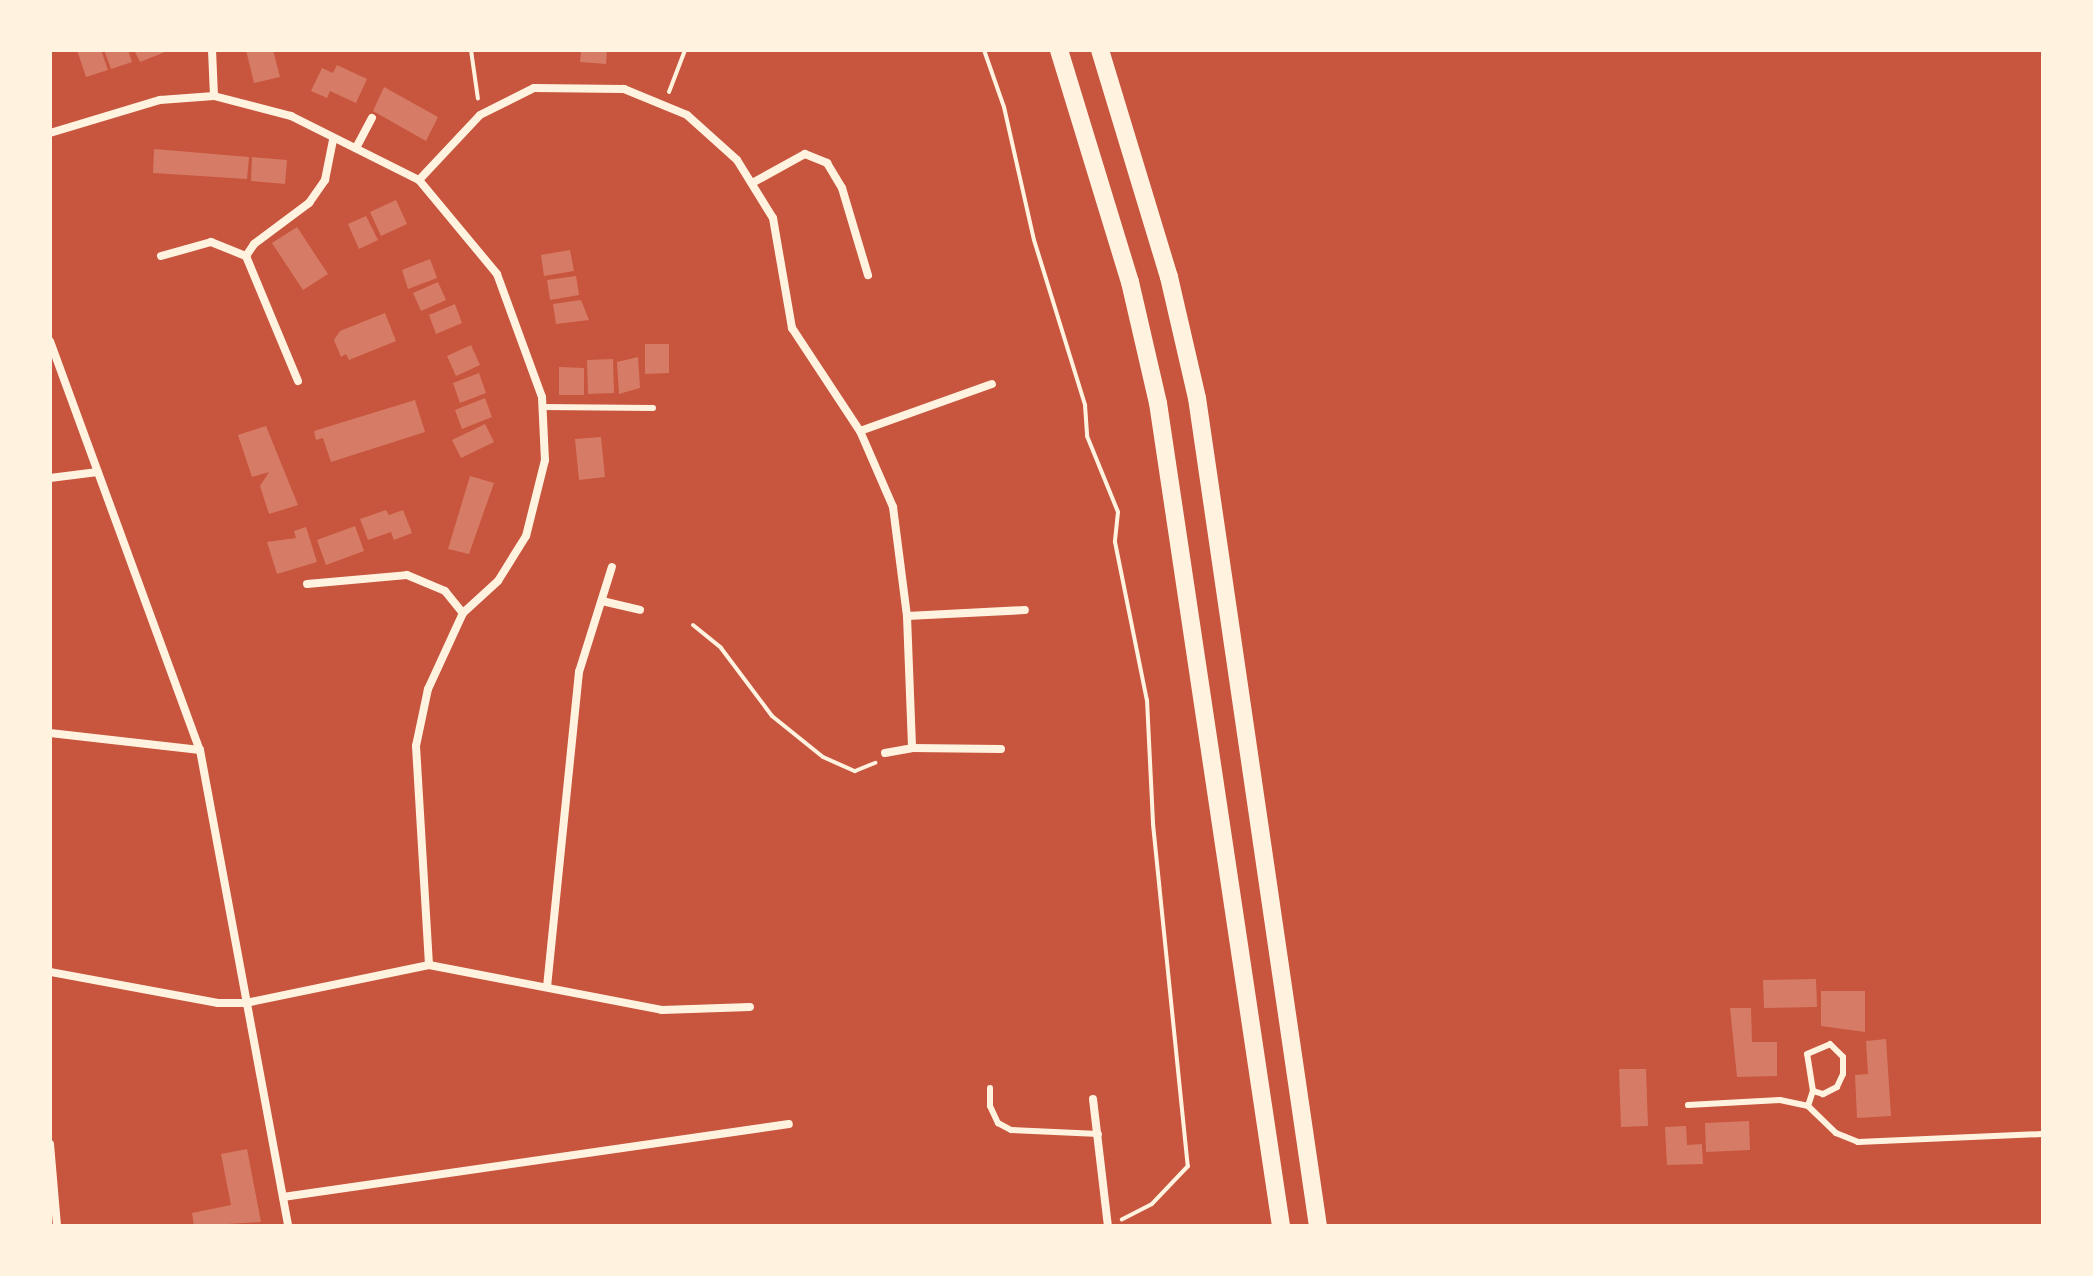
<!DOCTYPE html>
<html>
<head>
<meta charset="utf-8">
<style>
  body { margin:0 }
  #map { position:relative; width:2093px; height:1276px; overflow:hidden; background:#c8553d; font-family:"PT Sans Narrow",sans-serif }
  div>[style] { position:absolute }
  .building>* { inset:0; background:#d67c66 }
  .path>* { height:4px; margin:-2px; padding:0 2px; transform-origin:2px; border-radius:2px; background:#fff3e0 }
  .service>* { height:6px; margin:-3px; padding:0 3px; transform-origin:3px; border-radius:3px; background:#fff3e0 }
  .minor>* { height:8px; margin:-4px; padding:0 4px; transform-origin:4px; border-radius:4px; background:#fff3e0 }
  .trunk>* { height:18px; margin:-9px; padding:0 9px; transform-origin:9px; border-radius:9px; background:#fff3e0 }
  span { translate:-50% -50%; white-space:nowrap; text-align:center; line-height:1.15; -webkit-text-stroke:7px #fff3e0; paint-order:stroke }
  .frame { position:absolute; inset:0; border:52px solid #fff3e0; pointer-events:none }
</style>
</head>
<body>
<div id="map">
  <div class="building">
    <i style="clip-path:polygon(77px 50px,101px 50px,108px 70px,86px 77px)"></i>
    <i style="clip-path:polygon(104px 50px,128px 50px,132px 62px,111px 69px)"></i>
    <i style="clip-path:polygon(134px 50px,170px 50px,140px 62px)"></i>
    <i style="clip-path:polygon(246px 50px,273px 50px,280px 77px,254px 83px)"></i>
    <i style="clip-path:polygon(581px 50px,607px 50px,606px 64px,580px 62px)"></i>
    <i style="clip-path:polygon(337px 65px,367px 79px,356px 103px,330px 91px,327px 98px,311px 91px,322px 68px,333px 73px)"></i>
    <i style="clip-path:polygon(384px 87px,438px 117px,426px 141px,373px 111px)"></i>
    <i style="clip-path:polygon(154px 149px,249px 157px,247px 179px,153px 173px)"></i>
    <i style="clip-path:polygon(252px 157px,287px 160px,285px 184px,251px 181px)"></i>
    <i style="clip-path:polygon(396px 200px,407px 224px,381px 236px,370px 212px)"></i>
    <i style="clip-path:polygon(366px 216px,378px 240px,359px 249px,348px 224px)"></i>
    <i style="clip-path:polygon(297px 227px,328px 274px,303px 290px,272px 243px)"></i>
    <i style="clip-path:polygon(570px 250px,574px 271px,544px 276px,541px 255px)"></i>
    <i style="clip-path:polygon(430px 259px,437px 278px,408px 289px,402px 270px)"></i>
    <i style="clip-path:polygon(576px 276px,579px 295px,550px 300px,547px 280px)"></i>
    <i style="clip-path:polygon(438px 282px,446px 300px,421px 311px,413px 293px)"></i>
    <i style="clip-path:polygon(581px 300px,589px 320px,556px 324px,553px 304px)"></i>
    <i style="clip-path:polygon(455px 304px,462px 323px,436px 334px,429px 315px)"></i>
    <i style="clip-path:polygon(385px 313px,396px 341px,349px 360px,346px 354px,341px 357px,334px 340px,340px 331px)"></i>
    <i style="clip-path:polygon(645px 344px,669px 344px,669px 373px,645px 374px)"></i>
    <i style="clip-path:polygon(471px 345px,480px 365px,456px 376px,447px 356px)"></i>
    <i style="clip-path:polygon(638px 357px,640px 388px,619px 394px,617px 362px)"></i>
    <i style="clip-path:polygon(613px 359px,614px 393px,588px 394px,587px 360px)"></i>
    <i style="clip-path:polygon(559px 367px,584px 368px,584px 395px,559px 395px)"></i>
    <i style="clip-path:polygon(479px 373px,486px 393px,460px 403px,453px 383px)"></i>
    <i style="clip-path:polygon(485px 398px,492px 417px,462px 429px,455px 410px)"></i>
    <i style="clip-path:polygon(415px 400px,425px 432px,331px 462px,323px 438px,316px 440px,314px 431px)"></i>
    <i style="clip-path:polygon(485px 424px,494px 442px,461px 458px,452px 440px)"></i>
    <i style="clip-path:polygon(266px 426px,298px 505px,269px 514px,260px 486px,269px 472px,252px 477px,238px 435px)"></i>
    <i style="clip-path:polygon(601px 437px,605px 477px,579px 480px,575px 439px)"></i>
    <i style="clip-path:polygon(470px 476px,494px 483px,469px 554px,448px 549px)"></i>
    <i style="clip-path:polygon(386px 510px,389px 515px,403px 510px,412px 533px,394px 540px,391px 532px,368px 540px,360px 519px)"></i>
    <i style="clip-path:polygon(355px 526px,364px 551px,326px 565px,317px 540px)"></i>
    <i style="clip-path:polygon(306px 527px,317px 562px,277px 574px,267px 542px,296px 538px,294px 531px)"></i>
    <i style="clip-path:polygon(1816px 979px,1817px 1007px,1764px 1008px,1763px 980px)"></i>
    <i style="clip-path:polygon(1821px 991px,1865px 991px,1865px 1032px,1821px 1026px)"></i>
    <i style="clip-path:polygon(1730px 1008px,1751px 1008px,1752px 1042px,1777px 1042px,1777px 1076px,1737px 1077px)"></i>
    <i style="clip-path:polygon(1886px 1039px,1891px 1116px,1857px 1118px,1855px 1075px,1868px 1074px,1866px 1041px)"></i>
    <i style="clip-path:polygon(1619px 1069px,1646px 1069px,1648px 1126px,1621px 1127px)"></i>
    <i style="clip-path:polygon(1749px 1121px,1750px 1150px,1706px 1152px,1705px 1123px)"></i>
    <i style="clip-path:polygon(1686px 1126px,1687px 1145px,1702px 1144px,1703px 1164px,1667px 1165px,1665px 1127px)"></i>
    <i style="clip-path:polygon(247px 1149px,261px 1222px,194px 1226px,192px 1213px,231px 1205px,221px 1154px)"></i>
  </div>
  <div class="path">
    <i style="left:471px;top:50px;width:49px;rotate:81.9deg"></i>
    <i style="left:984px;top:50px;width:60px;rotate:70.7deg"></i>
    <i style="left:1004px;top:107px;width:136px;rotate:77.3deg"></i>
    <i style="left:1034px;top:240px;width:173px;rotate:72.8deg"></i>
    <i style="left:1085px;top:405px;width:31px;rotate:86deg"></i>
    <i style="left:1087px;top:436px;width:82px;rotate:67.8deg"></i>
    <i style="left:1118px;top:512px;width:30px;rotate:96deg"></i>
    <i style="left:1115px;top:542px;width:161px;rotate:78.6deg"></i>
    <i style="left:1147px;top:700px;width:124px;rotate:87.2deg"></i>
    <i style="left:1153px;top:824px;width:344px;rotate:84.2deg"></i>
    <i style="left:1188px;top:1166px;width:52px;rotate:133.5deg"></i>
    <i style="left:1152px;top:1204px;width:34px;rotate:153deg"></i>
    <i style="left:669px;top:92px;width:45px;rotate:-69.1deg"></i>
    <i style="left:693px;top:625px;width:36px;rotate:39deg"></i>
    <i style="left:721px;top:648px;width:85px;rotate:53.1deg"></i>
    <i style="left:772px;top:716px;width:65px;rotate:38.8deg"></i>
    <i style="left:823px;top:757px;width:35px;rotate:24deg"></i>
    <i style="left:855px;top:771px;width:22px;rotate:-22deg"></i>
  </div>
  <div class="service">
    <i style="left:542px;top:407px;width:111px;rotate:0.5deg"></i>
    <i style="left:990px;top:1088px;width:18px;rotate:90deg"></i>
    <i style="left:990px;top:1106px;width:19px;rotate:65deg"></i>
    <i style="left:998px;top:1123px;width:15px;rotate:28deg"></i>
    <i style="left:1011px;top:1130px;width:88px;rotate:2.6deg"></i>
    <i style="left:1688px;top:1105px;width:92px;rotate:-3.1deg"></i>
    <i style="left:1780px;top:1100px;width:29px;rotate:12deg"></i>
    <i style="left:1808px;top:1106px;width:39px;rotate:44deg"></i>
    <i style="left:1836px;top:1133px;width:24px;rotate:22deg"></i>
    <i style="left:1858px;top:1142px;width:185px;rotate:-2.5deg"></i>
    <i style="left:1808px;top:1106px;width:16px;rotate:-72deg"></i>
    <i style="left:1813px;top:1091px;width:37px;rotate:-99deg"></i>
    <i style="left:1807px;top:1054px;width:25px;rotate:-23deg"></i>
    <i style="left:1830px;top:1044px;width:18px;rotate:45deg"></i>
    <i style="left:1843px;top:1057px;width:17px;rotate:90deg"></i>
    <i style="left:1843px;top:1074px;width:14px;rotate:115deg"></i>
    <i style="left:1837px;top:1087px;width:16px;rotate:153deg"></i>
    <i style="left:1823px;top:1094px;width:10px;rotate:-163deg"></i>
  </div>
  <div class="minor">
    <i style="left:212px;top:50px;width:46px;rotate:87.5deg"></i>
    <i style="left:50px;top:133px;width:115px;rotate:-16.7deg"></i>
    <i style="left:160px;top:100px;width:54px;rotate:-4.2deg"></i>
    <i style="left:214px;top:96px;width:80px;rotate:14.6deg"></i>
    <i style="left:291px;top:116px;width:143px;rotate:26.6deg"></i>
    <i style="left:419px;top:180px;width:122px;rotate:50.3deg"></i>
    <i style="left:497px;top:274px;width:131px;rotate:69.9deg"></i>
    <i style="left:542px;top:397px;width:63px;rotate:87.3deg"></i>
    <i style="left:545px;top:460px;width:78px;rotate:104deg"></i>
    <i style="left:526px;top:536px;width:53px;rotate:121.9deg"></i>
    <i style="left:498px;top:581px;width:47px;rotate:137.6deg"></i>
    <i style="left:463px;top:613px;width:84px;rotate:114.7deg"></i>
    <i style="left:428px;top:689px;width:58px;rotate:101.9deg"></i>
    <i style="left:416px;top:746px;width:219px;rotate:86.6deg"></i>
    <i style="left:429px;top:965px;width:188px;rotate:168.3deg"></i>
    <i style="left:245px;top:1003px;width:27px;rotate:180deg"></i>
    <i style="left:218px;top:1003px;width:171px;rotate:-169.5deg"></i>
    <i style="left:356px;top:148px;width:34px;rotate:-62deg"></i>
    <i style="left:419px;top:180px;width:89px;rotate:-46.8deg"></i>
    <i style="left:480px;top:115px;width:60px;rotate:-26.6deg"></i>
    <i style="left:534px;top:88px;width:90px;rotate:0.6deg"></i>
    <i style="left:624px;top:89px;width:68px;rotate:22.4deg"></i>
    <i style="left:687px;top:115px;width:67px;rotate:42deg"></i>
    <i style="left:737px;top:160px;width:68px;rotate:58.2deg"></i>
    <i style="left:773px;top:218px;width:112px;rotate:80.2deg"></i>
    <i style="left:792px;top:328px;width:123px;rotate:56.6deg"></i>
    <i style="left:860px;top:431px;width:83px;rotate:66.5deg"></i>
    <i style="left:893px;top:507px;width:110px;rotate:82.7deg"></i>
    <i style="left:907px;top:616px;width:132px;rotate:87.8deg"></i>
    <i style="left:912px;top:748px;width:89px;rotate:0.6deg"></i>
    <i style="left:754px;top:182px;width:58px;rotate:-28.8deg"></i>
    <i style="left:805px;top:154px;width:24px;rotate:22deg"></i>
    <i style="left:827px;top:163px;width:29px;rotate:59deg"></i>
    <i style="left:842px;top:188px;width:91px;rotate:73.4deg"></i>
    <i style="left:161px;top:256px;width:52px;rotate:-15.6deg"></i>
    <i style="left:211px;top:242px;width:38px;rotate:22deg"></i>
    <i style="left:50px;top:341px;width:436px;rotate:69.9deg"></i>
    <i style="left:200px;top:750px;width:484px;rotate:79.5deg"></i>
    <i style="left:298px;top:381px;width:135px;rotate:-112.6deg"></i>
    <i style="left:246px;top:256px;width:14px;rotate:-56deg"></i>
    <i style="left:254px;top:244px;width:69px;rotate:-36.7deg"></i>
    <i style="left:309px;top:203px;width:28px;rotate:-55deg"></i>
    <i style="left:325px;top:180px;width:41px;rotate:-78.7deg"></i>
    <i style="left:860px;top:431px;width:140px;rotate:-19.6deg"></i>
    <i style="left:50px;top:478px;width:48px;rotate:-7.1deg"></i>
    <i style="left:307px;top:584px;width:100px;rotate:-5.1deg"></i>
    <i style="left:407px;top:575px;width:41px;rotate:22.8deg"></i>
    <i style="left:445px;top:591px;width:28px;rotate:51deg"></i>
    <i style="left:602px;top:601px;width:39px;rotate:13deg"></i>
    <i style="left:907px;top:616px;width:118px;rotate:-2.9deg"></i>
    <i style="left:50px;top:733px;width:151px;rotate:6.5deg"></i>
    <i style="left:885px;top:753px;width:27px;rotate:-10deg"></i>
    <i style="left:429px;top:965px;width:237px;rotate:10.9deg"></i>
    <i style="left:662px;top:1010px;width:88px;rotate:-2deg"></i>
    <i style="left:547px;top:987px;width:317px;rotate:-84.2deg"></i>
    <i style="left:579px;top:672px;width:110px;rotate:-72.6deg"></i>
    <i style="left:1093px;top:1099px;width:128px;rotate:83.3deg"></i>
    <i style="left:50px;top:1144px;width:82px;rotate:85.1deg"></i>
    <i style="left:283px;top:1197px;width:511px;rotate:-8.21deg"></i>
  </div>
  <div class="trunk">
    <i style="left:1059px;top:50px;width:243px;rotate:73deg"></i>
    <i style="left:1130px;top:282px;width:124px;rotate:77deg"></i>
    <i style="left:1158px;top:403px;width:832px;rotate:81.5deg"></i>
    <i style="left:1100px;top:50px;width:237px;rotate:73.1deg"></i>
    <i style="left:1169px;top:277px;width:124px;rotate:77deg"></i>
    <i style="left:1197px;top:398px;width:837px;rotate:81.69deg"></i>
  </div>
  <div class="frame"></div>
</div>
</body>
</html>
